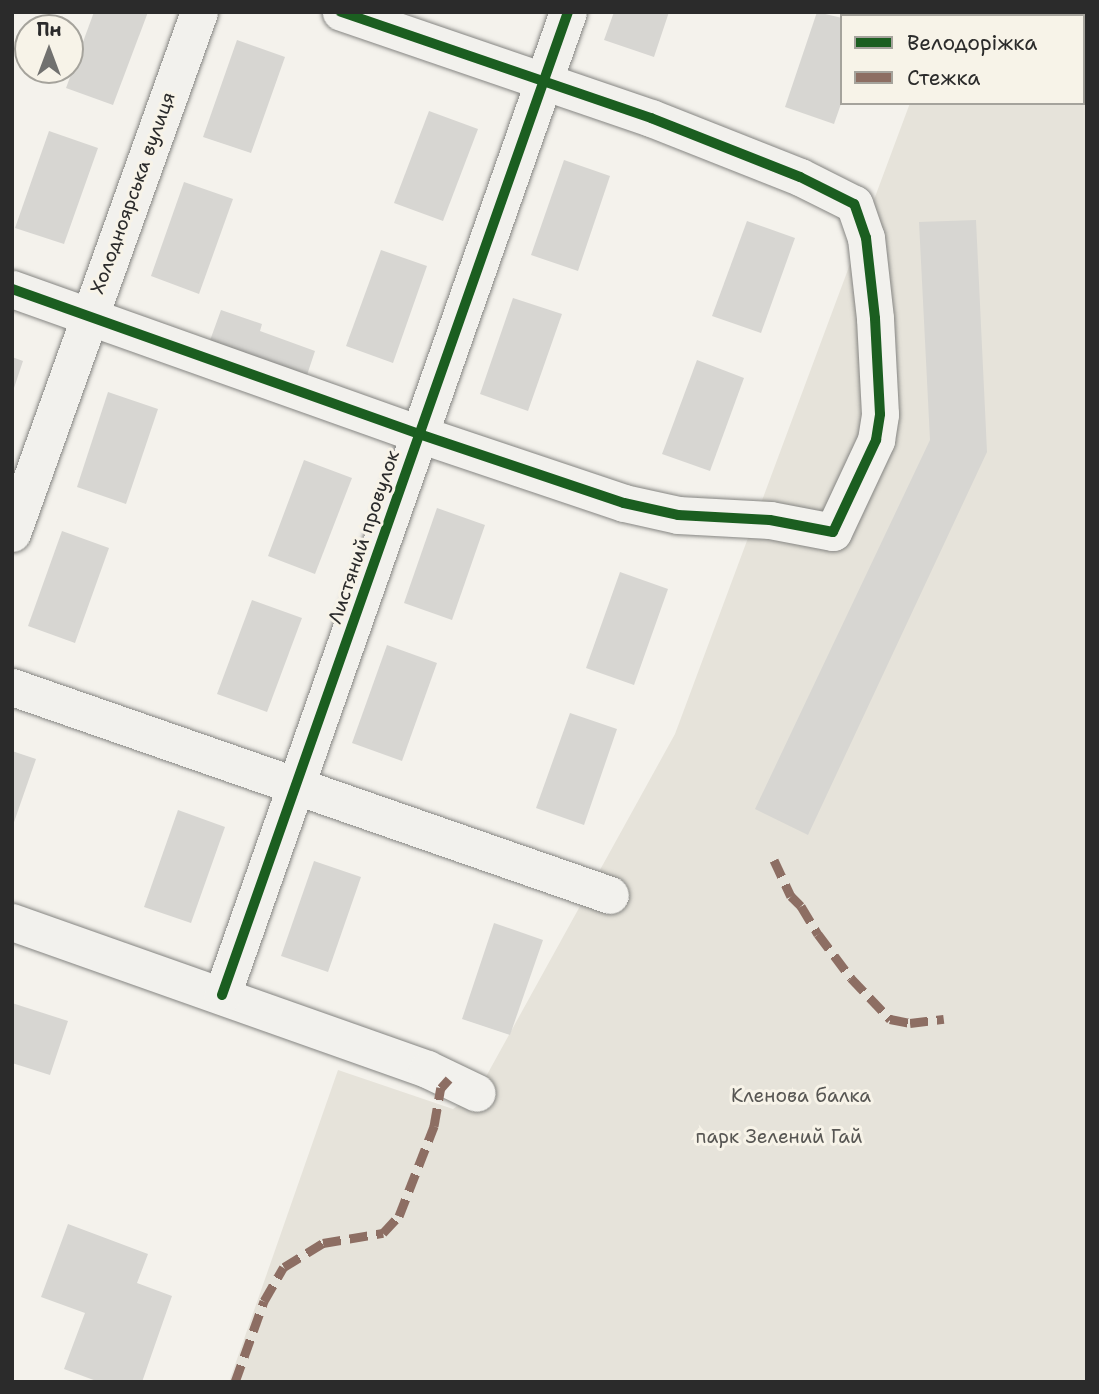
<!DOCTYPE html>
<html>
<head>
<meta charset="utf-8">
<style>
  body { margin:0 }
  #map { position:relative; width:1099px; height:1394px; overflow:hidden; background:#f4f2ec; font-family:"Shantell Sans",sans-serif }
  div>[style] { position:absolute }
  .green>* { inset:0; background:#e6e3da }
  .building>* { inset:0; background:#d7d6d2 }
  .roads { filter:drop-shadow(0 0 2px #858582) drop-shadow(0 0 2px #858582) }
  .minor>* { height:37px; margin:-18.5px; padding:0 18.5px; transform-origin:18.5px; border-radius:18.5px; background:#f2f1ed }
  .quiet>* { height:9px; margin-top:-4.5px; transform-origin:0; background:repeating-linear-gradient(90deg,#8d6e63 0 18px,transparent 0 27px) }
  .cycleway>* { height:10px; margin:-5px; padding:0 5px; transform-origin:5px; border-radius:5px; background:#1b5e20 }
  span { translate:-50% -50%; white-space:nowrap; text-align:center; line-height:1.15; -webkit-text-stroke:6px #f7f3e8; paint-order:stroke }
  .street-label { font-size:19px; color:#2b2b2b }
  .park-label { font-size:19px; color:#575653 }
  .frame { position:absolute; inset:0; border:14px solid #2b2b2b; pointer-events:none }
  .legend { position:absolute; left:840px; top:14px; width:245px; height:91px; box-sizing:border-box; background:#f7f3e8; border:2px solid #a5a39c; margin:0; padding:9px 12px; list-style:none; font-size:21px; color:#2b2b2b }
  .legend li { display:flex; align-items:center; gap:14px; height:35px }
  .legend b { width:35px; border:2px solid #a5a39c }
  .north { position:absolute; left:14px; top:14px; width:70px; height:70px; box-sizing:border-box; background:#f7f3e8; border:2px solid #a5a39c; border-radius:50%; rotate:0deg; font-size:19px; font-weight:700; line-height:28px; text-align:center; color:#2b2b2b }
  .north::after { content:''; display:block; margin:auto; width:24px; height:32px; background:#71716f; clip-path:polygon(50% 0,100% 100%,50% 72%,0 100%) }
</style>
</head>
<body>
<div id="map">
  <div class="green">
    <i style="clip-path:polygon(925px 12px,1087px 12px,1087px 1382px,229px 1382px,338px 1070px,453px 1109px,478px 1091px,675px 734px,910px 103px,1083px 103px,1083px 16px,925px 16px)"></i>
  </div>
  <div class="building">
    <i style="clip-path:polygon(94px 12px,148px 12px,113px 105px,66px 88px)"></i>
    <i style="clip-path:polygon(614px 12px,669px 12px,654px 57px,604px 40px)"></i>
    <i style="clip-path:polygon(817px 12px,842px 18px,842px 101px,834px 124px,785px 107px)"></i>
    <i style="clip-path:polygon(237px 40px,285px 57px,251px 153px,203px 137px)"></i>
    <i style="clip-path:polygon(429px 111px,478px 129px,443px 221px,394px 203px)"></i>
    <i style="clip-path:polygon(49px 131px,98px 148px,64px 244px,15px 228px)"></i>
    <i style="clip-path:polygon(564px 160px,610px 176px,578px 271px,531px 255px)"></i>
    <i style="clip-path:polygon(184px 182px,233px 199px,199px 294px,151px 276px)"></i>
    <i style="clip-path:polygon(976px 220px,987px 452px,808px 835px,755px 809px,930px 440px,919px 222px)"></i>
    <i style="clip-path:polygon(747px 221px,795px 238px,761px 333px,712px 316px)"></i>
    <i style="clip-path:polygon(381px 250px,427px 266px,393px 363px,346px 346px)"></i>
    <i style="clip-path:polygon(513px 298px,562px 314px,528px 411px,480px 394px)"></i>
    <i style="clip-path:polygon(221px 310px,262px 324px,260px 331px,315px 351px,305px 381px,208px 346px)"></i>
    <i style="clip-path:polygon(12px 357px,23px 361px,13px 391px,12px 391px)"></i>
    <i style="clip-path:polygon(697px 360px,744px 378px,710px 471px,662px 454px)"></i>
    <i style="clip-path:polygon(108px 392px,158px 409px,126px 504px,77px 487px)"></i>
    <i style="clip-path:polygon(304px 460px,352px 478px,315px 574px,268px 556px)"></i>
    <i style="clip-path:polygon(437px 508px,485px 525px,452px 620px,404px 603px)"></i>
    <i style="clip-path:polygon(62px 531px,109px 548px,75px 643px,28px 626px)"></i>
    <i style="clip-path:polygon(620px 572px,668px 589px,634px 685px,586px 668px)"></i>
    <i style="clip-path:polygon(252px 600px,302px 618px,267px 712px,217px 694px)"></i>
    <i style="clip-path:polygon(387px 645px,437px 663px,402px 761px,352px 743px)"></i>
    <i style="clip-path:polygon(570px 713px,617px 729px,584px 825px,536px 808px)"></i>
    <i style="clip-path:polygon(12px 751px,36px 759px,13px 825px,12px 825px)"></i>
    <i style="clip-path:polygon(178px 810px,225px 827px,191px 923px,144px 907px)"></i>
    <i style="clip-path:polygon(314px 861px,361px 877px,328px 972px,281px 956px)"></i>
    <i style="clip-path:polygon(494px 923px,543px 940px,510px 1035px,462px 1019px)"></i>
    <i style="clip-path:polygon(12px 1003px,68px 1021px,50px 1075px,12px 1063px)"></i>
    <i style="clip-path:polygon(68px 1224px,148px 1254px,137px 1283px,172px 1296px,142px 1382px,99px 1382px,64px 1369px,85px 1313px,41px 1297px)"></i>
  </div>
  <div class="roads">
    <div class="minor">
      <i style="left:12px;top:289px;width:432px;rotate:19.6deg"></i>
      <i style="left:419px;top:434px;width:216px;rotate:18.6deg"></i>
      <i style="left:624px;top:503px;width:55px;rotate:12.5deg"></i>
      <i style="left:678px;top:515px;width:92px;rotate:3.1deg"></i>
      <i style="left:770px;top:520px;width:64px;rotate:10.8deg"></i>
      <i style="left:833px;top:532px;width:102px;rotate:-64.9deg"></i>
      <i style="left:876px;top:440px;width:26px;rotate:-81deg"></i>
      <i style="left:880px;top:414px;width:96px;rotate:-93deg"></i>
      <i style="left:875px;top:318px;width:81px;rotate:-96.4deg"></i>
      <i style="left:866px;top:238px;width:36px;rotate:-109deg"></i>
      <i style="left:854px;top:204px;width:60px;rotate:-153.4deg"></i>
      <i style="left:800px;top:177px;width:160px;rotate:-158.4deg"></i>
      <i style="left:651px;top:118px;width:328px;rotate:-161.1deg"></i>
      <i style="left:12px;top:533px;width:554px;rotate:-70.26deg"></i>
      <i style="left:12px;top:687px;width:633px;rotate:19.18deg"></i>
      <i style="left:12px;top:922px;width:440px;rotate:19.5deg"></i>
      <i style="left:427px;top:1069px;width:55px;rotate:25.6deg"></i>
      <i style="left:222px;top:995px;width:1042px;rotate:-70.61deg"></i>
    </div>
  </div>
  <div class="quiet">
    <i style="left:774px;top:860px;width:40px;rotate:65deg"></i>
    <i style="left:791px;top:896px;width:14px;rotate:45deg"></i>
    <i style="left:801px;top:906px;width:33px;rotate:59deg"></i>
    <i style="left:818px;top:934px;width:55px;rotate:53.1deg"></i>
    <i style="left:851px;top:978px;width:57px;rotate:46.4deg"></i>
    <i style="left:890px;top:1019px;width:20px;rotate:11deg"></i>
    <i style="left:910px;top:1023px;width:34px;rotate:-7deg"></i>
    <i style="left:235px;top:1382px;width:86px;rotate:-70.3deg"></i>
    <i style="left:264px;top:1301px;width:39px;rotate:-60deg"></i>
    <i style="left:284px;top:1267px;width:46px;rotate:-31.6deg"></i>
    <i style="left:323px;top:1243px;width:61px;rotate:-9.5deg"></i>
    <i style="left:383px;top:1233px;width:23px;rotate:-47deg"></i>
    <i style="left:399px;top:1216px;width:97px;rotate:-68.7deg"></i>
    <i style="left:434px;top:1126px;width:39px;rotate:-80deg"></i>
    <i style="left:441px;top:1088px;width:12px;rotate:-48deg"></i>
  </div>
  <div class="cycleway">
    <i style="left:12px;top:289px;width:432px;rotate:19.6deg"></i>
    <i style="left:419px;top:434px;width:216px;rotate:18.6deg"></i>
    <i style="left:624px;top:503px;width:55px;rotate:12.5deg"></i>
    <i style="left:678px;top:515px;width:92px;rotate:3.1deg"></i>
    <i style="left:770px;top:520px;width:64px;rotate:10.8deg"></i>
    <i style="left:833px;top:532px;width:102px;rotate:-64.9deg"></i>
    <i style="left:876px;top:440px;width:26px;rotate:-81deg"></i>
    <i style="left:880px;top:414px;width:96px;rotate:-93deg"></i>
    <i style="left:875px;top:318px;width:81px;rotate:-96.4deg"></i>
    <i style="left:866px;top:238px;width:36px;rotate:-109deg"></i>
    <i style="left:854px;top:204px;width:60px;rotate:-153.4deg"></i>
    <i style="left:800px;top:177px;width:160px;rotate:-158.4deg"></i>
    <i style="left:651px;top:118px;width:328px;rotate:-161.1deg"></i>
    <i style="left:222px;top:995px;width:1042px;rotate:-70.61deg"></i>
  </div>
  <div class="street-label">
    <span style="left:133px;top:193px;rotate:-70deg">Холодноярська вулиця</span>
    <span style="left:364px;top:537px;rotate:-71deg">Листяний провулок</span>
  </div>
  <div class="park-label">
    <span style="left:801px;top:1096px">Кленова балка</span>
    <span style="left:779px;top:1137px">парк Зелений Гай</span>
  </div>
  <div class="frame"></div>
  <ul class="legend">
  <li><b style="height:9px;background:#1b5e20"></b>Велодоріжка</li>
  <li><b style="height:9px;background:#8d6e63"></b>Стежка</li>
  </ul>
  <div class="north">Пн</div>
</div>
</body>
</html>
